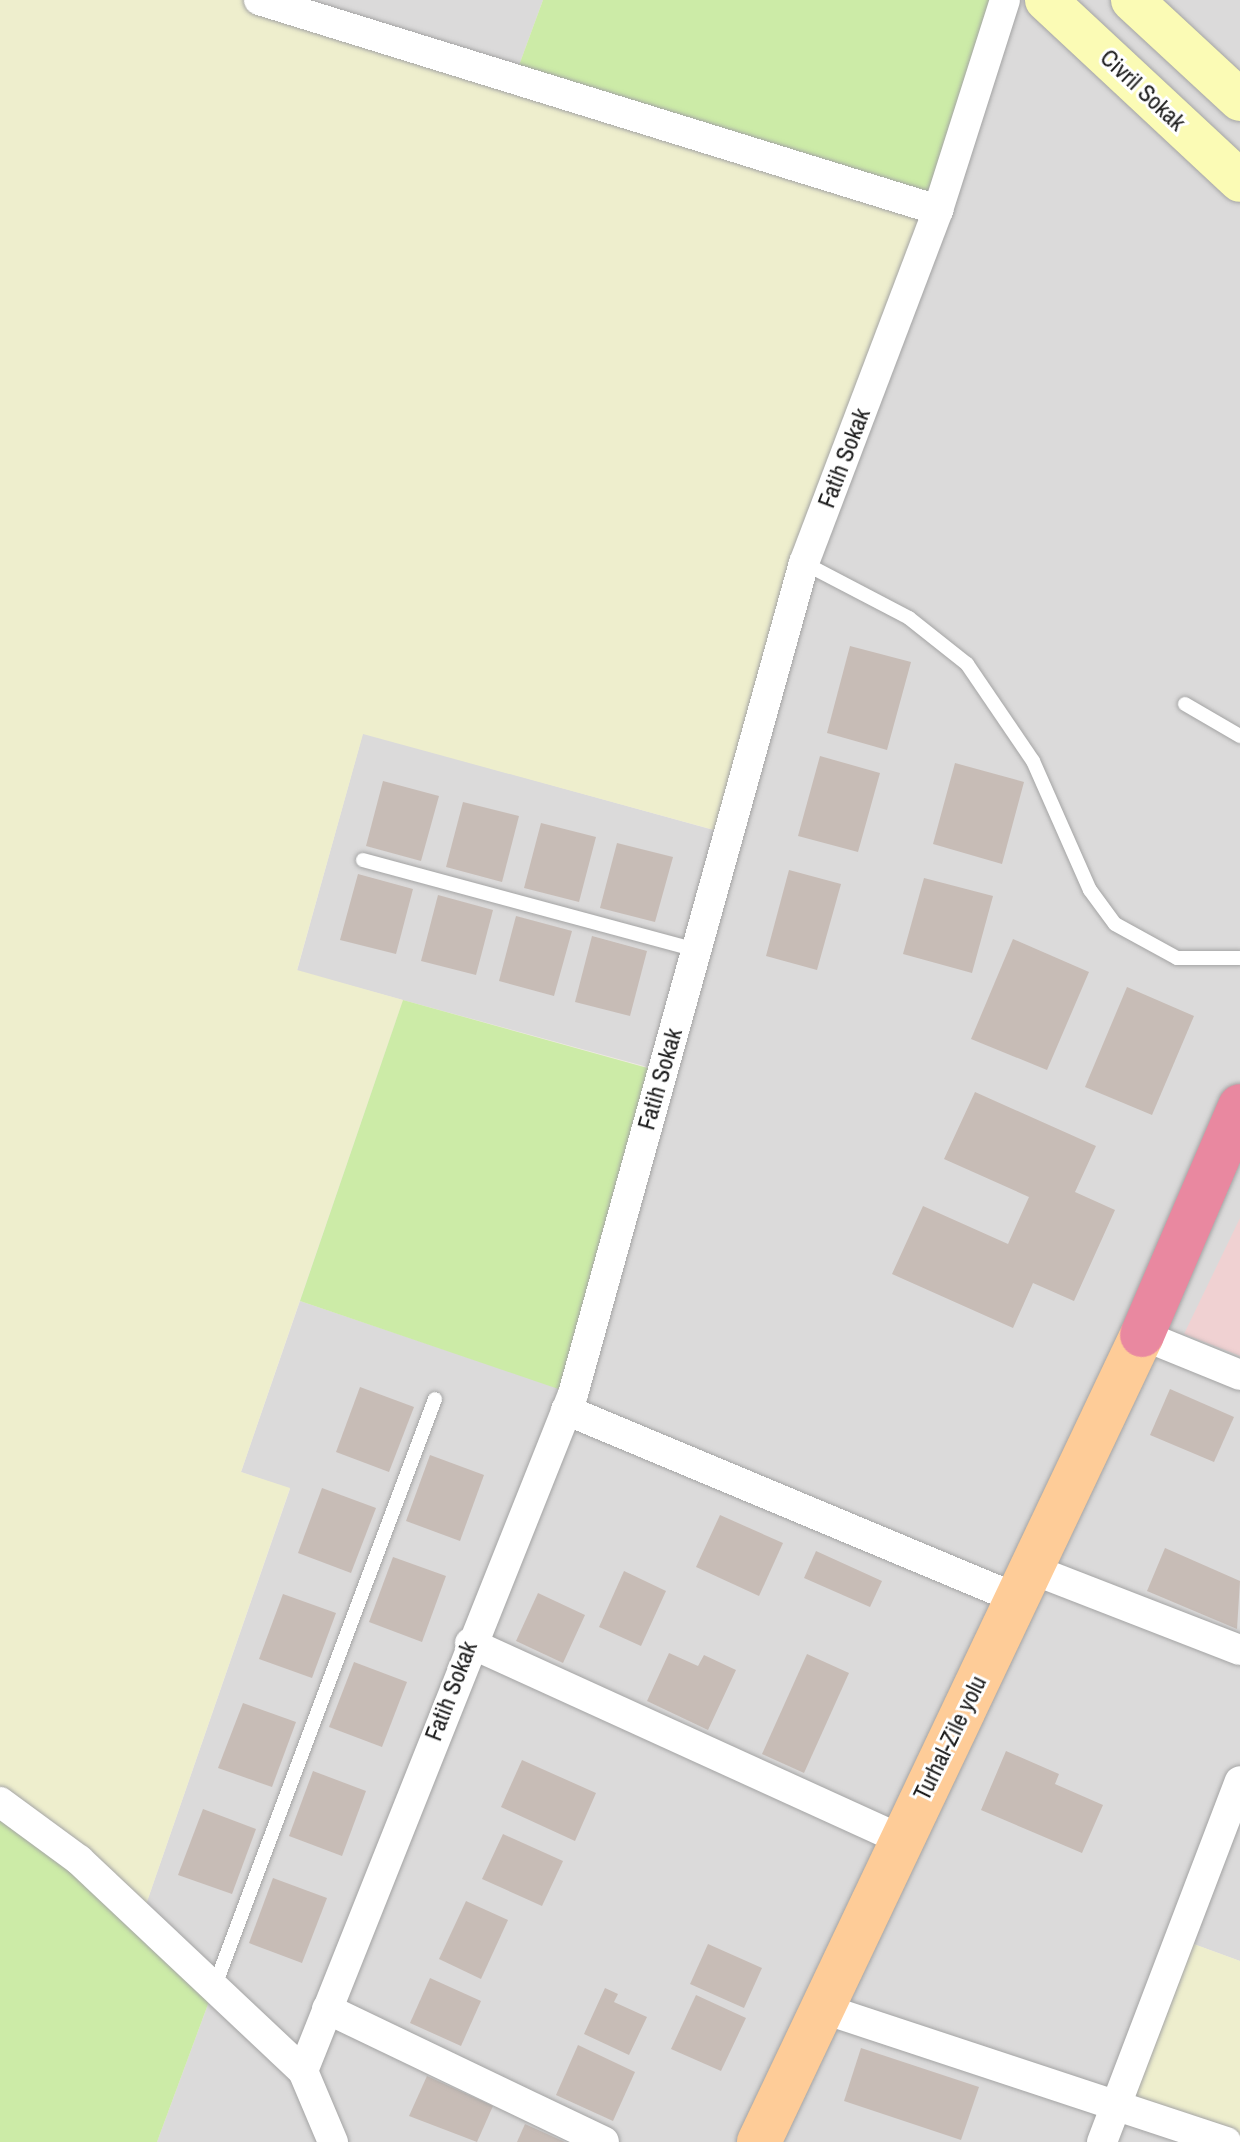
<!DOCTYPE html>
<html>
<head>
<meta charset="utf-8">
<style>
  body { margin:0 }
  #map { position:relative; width:1240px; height:2142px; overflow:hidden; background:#efeae3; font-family:"Archivo Narrow",sans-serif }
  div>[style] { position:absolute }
  .residential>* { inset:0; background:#dbdada }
  .commercial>* { inset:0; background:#f0d1d2 }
  .farmland>* { inset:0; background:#eeeecd }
  .grass>* { inset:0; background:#cceba7 }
  .building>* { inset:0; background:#c7bcb6 }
  .roads { filter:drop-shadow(0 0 2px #a4a4a4) drop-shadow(0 0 2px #a4a4a4) }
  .lane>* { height:14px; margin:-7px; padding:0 7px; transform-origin:7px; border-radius:7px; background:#fff }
  .street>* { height:30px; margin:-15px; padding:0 15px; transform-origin:15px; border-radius:15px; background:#fff }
  .secondary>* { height:42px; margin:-21px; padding:0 21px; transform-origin:21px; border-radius:21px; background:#fbfbb5 }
  .primary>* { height:44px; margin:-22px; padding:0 22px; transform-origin:22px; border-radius:22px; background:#fecc98 }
  .highway>* { height:44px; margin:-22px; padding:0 22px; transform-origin:22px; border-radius:22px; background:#e988a0 }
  span { translate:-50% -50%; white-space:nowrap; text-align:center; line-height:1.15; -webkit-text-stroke:6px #fff; paint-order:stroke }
  .street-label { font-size:24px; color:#1d1d1d }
</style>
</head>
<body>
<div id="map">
  <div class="residential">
    <i style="clip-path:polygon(259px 0,543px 0,514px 79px)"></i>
    <i style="clip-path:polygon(1005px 0,1240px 0,1240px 1961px,1180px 1939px,1226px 2142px,157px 2142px,214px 1988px,141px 1919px,290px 1489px,241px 1472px,300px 1301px,573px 1393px,662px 1071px,297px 971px,363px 733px,728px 834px)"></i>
  </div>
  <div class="commercial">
    <i style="clip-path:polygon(1240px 1218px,1240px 1356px,1184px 1334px)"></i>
  </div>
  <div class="farmland">
    <i style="clip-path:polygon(0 0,259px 0,938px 210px,729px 834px,363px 734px,297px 970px,403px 1000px,241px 1472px,290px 1488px,141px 1919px,0 1802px)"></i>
    <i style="clip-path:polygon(1180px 1939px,1240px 1961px,1240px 2142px,1117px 2106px)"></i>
  </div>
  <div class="grass">
    <i style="clip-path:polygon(543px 0,1005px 0,938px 210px,514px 79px)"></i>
    <i style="clip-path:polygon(403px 1000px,662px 1072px,573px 1394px,300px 1301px)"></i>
    <i style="clip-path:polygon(0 1802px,214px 1988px,157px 2142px,0 2142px)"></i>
  </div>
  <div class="building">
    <i style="clip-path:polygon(850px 646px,911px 662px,887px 750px,827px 733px)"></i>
    <i style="clip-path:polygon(820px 756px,880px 773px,858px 852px,798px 836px)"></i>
    <i style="clip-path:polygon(955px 763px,1024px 782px,1002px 864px,933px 844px)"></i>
    <i style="clip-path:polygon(383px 781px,439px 796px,421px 861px,366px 846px)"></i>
    <i style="clip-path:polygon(463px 802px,519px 816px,502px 882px,446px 867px)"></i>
    <i style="clip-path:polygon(541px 823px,596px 837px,579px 902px,524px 888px)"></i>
    <i style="clip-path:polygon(617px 843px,673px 857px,655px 922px,600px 908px)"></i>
    <i style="clip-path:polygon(789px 870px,841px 884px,817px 970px,766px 956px)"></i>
    <i style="clip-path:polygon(358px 874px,413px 889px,396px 954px,340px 940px)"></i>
    <i style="clip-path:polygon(924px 878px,993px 896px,972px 973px,903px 954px)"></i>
    <i style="clip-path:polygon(438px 895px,493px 910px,476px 975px,421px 961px)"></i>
    <i style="clip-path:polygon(516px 916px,572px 931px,554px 996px,499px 981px)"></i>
    <i style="clip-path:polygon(592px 936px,647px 951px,630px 1016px,575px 1002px)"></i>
    <i style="clip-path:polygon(1013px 939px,1089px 972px,1047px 1070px,971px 1039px)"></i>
    <i style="clip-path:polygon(1127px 987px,1194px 1016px,1152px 1115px,1085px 1087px)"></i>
    <i style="clip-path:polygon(975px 1092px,1096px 1146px,1075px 1192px,1115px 1210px,1074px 1301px,1033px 1283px,1013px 1328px,892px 1274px,923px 1206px,1008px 1244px,1029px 1197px,944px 1159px)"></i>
    <i style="clip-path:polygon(360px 1387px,414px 1407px,389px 1472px,336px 1452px)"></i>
    <i style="clip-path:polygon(1170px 1389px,1234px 1417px,1214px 1462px,1150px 1435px)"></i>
    <i style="clip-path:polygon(430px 1455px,484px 1475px,460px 1541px,406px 1521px)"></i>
    <i style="clip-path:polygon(322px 1488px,376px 1508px,351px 1573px,298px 1553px)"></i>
    <i style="clip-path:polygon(720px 1515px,783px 1543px,759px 1596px,696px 1567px)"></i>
    <i style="clip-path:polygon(1165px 1548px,1240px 1581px,1237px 1629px,1147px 1591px)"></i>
    <i style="clip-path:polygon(816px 1551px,882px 1581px,870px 1607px,804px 1578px)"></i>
    <i style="clip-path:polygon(393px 1557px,446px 1576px,422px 1642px,369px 1622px)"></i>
    <i style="clip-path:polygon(624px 1571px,666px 1591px,641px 1646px,599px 1627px)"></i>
    <i style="clip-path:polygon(538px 1593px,585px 1615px,563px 1663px,516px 1641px)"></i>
    <i style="clip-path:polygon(283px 1594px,336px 1613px,312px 1678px,259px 1659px)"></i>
    <i style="clip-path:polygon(669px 1653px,698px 1666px,704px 1655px,736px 1670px,708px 1730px,647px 1701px)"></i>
    <i style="clip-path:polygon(807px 1654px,849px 1673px,804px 1773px,762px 1754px)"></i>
    <i style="clip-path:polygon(354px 1662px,407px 1682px,382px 1747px,329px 1727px)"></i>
    <i style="clip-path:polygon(243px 1703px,296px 1722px,272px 1787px,218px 1768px)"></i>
    <i style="clip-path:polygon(1006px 1751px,1059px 1774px,1055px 1784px,1103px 1805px,1082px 1853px,981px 1810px)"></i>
    <i style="clip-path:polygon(522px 1760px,596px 1793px,575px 1841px,501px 1807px)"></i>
    <i style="clip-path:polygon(313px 1771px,366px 1791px,342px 1856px,289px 1836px)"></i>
    <i style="clip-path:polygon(203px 1809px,256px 1829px,232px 1894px,178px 1875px)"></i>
    <i style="clip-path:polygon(503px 1834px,563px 1861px,542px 1906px,482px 1879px)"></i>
    <i style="clip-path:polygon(273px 1878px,327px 1898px,302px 1963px,249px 1943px)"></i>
    <i style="clip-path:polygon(466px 1901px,508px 1920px,481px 1979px,439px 1959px)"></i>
    <i style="clip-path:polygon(708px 1944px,762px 1968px,744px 2008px,690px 1984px)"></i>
    <i style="clip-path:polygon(430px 1978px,481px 2001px,461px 2046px,410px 2023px)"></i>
    <i style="clip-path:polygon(605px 1988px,618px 1994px,614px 2002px,647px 2017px,629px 2055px,584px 2034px)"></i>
    <i style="clip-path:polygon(696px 1995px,746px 2018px,721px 2071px,671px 2049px)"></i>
    <i style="clip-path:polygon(578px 2045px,635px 2072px,613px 2121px,556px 2095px)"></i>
    <i style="clip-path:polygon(861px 2048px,979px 2087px,961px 2140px,844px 2101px)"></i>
    <i style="clip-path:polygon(427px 2076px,493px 2106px,477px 2142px,409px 2116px)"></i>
    <i style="clip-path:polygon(525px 2124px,565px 2142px,517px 2142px)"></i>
  </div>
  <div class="roads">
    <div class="lane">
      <i style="left:804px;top:563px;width:119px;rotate:27.6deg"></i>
      <i style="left:909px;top:618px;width:74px;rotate:38.4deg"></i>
      <i style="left:967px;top:664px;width:117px;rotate:55.8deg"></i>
      <i style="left:1033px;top:761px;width:141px;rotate:66.2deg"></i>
      <i style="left:1090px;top:890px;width:42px;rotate:53.7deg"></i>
      <i style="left:1115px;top:924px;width:71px;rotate:28.7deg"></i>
      <i style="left:1177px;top:958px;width:63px"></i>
      <i style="left:1185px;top:704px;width:64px;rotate:30.2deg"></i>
      <i style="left:363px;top:860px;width:345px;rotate:15.1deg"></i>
      <i style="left:214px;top:1988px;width:629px;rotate:-69.43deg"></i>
    </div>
    <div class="street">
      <i style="left:259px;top:0;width:711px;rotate:17.19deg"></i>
      <i style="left:1142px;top:1335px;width:106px;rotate:22.2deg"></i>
      <i style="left:566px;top:1410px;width:489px;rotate:22.7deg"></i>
      <i style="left:1031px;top:1569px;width:224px;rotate:21.2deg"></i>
      <i style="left:470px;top:1643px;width:473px;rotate:24.5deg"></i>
      <i style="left:0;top:1802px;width:98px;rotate:36.3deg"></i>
      <i style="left:79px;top:1860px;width:308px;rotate:43.3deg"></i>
      <i style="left:821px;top:2008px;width:427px;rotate:18.3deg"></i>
      <i style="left:327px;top:2009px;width:307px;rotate:25.6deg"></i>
      <i style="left:333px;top:2142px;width:77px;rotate:-112.9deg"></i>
      <i style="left:303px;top:2071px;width:729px;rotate:-68.26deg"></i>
      <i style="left:573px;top:1394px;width:863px;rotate:-74.47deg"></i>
      <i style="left:804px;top:563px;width:378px;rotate:-69.2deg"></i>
      <i style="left:938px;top:210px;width:220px;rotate:-72.3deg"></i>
      <i style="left:1102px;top:2142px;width:386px;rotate:-69.1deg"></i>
    </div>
    <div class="secondary">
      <i style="left:1046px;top:0;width:265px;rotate:43deg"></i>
      <i style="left:1132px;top:0;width:147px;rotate:42.8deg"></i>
    </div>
    <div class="primary">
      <i style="left:759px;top:2142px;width:893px;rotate:-64.61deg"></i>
    </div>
    <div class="highway">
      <i style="left:1142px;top:1335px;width:249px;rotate:-66.8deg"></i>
    </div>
  </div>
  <div class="street-label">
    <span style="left:1143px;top:90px;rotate:43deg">Civril Sokak</span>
    <span style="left:844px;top:458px;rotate:-69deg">Fatih Sokak</span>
    <span style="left:660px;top:1079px;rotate:-74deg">Fatih Sokak</span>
    <span style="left:451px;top:1691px;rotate:-69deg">Fatih Sokak</span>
    <span style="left:950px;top:1738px;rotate:-64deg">Turhal-Zile yolu</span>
  </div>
</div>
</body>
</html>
